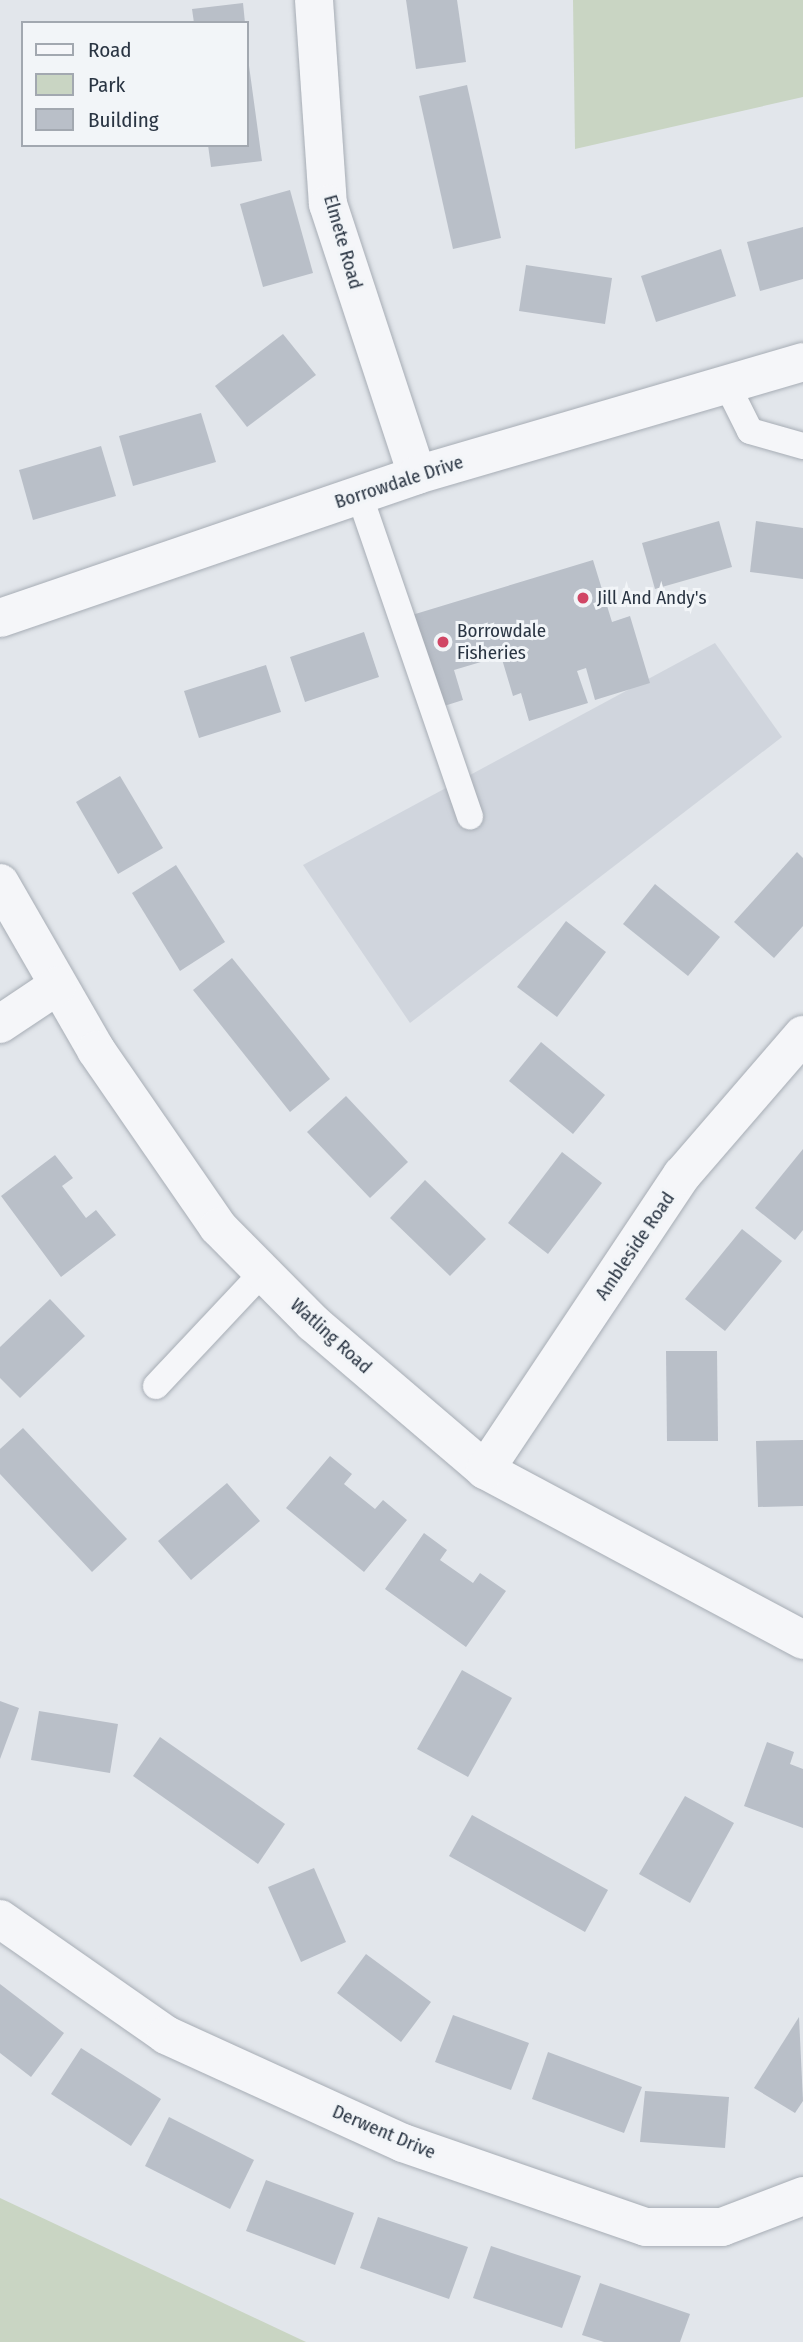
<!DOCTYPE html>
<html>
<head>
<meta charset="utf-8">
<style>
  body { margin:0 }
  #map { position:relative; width:803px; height:2342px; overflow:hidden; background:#e2e6eb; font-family:"Fira Sans Condensed",sans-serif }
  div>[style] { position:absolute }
  .built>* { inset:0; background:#d0d5dd }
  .green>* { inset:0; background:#c9d5c3 }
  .building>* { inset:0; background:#b9bfc8 }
  .roads { filter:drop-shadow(0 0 2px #a7adb5) drop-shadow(0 0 2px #a7adb5) }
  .service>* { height:26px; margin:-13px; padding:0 13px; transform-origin:13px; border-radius:13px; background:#f5f6f9 }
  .minor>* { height:38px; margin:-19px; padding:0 19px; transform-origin:19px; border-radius:19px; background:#f5f6f9 }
  .dots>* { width:19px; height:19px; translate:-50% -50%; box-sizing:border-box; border:4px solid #f2f5f8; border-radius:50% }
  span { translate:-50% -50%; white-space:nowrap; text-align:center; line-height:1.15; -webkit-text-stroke:6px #f2f5f8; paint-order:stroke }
  .street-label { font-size:19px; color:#2a3543 }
  .poi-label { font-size:19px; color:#2a3543 }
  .left { translate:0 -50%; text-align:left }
  .legend { position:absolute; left:21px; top:21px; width:228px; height:126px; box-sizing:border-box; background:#f2f5f8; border:2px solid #a2a8b0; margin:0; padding:9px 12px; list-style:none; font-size:21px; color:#2a3543 }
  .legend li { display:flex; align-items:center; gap:14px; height:35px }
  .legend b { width:35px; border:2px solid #a2a8b0 }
</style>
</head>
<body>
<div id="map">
  <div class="built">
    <i style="clip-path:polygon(715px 643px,782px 737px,410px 1023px,303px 865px)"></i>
  </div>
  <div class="green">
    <i style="clip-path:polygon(573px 0,803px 0,803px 97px,575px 149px)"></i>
    <i style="clip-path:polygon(0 2198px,306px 2342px,0 2342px)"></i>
  </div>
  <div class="building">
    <i style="clip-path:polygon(406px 0,457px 0,466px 62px,416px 69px)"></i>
    <i style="clip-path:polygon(243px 3px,245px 23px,194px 23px,192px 9px)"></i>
    <i style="clip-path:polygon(247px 51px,262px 161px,211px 167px,208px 145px,247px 145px)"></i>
    <i style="clip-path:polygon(467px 85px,501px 238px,453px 249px,419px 96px)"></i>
    <i style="clip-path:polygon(290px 190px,313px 273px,263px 287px,240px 204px)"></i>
    <i style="clip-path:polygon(803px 227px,803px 279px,760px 291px,747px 242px)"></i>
    <i style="clip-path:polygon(721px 249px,736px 296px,656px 322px,641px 276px)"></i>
    <i style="clip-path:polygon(526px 265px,612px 278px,605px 324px,519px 311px)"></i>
    <i style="clip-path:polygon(283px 334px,316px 375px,247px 427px,215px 386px)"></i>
    <i style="clip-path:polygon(201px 413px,216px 462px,133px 486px,119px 436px)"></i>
    <i style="clip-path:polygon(101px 446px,116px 496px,33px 520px,19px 470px)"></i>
    <i style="clip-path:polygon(719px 521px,732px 567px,655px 589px,642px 543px)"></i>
    <i style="clip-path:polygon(756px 521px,803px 528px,803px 579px,750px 572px)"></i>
    <i style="clip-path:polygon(593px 560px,612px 622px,630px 616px,650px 683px,595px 700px,586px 668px,577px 671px,588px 703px,529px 721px,521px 693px,513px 696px,501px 656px,454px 670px,463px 700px,441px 707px,412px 615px)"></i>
    <i style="clip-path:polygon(364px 632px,379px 677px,305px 702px,290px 657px)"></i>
    <i style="clip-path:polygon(266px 665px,281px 712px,199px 738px,184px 691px)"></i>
    <i style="clip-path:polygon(120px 776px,163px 848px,118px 874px,76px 802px)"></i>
    <i style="clip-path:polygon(797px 852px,803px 858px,803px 926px,774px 958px,734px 922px)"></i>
    <i style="clip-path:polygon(176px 865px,225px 942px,180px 971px,132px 893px)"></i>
    <i style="clip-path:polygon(655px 884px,720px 937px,688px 976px,623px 924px)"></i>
    <i style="clip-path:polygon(566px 921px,606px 952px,557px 1017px,517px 987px)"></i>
    <i style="clip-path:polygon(232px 958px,330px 1079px,290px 1112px,193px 990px)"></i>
    <i style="clip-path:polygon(541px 1042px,605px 1095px,573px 1134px,509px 1081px)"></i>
    <i style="clip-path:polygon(346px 1096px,408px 1162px,370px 1198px,307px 1132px)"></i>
    <i style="clip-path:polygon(803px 1149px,803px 1230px,795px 1240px,755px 1208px)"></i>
    <i style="clip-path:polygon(562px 1152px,602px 1183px,548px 1254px,508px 1223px)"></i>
    <i style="clip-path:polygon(55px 1155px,73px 1178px,62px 1186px,86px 1218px,96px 1210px,116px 1235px,61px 1277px,1px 1196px)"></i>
    <i style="clip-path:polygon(425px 1180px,486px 1239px,450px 1276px,390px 1218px)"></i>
    <i style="clip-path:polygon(742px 1229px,782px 1261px,725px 1331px,685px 1299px)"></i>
    <i style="clip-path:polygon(50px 1299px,85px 1336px,20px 1398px,0 1378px,0 1347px)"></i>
    <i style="clip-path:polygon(666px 1351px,717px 1351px,718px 1441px,667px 1441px)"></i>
    <i style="clip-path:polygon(23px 1428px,127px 1539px,92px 1572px,0 1474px,0 1449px)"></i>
    <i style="clip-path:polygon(803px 1440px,803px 1506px,758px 1507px,756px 1441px)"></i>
    <i style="clip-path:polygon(330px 1456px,352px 1474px,344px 1484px,375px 1509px,383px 1500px,407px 1520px,364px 1572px,286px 1508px)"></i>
    <i style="clip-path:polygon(227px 1483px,260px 1521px,191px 1580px,158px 1541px)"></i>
    <i style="clip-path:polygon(424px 1533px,447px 1550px,440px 1560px,473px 1583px,480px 1573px,506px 1591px,466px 1647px,385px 1589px)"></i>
    <i style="clip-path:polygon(462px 1670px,512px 1698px,468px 1777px,417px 1749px)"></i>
    <i style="clip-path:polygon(0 1701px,19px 1708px,0 1759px)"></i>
    <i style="clip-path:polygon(39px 1711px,118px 1724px,110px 1773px,31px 1760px)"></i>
    <i style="clip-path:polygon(160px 1737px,285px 1824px,258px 1864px,133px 1776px)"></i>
    <i style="clip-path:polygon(767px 1742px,794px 1752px,790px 1764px,803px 1769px,803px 1828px,744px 1806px)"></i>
    <i style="clip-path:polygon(685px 1796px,734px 1823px,690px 1903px,639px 1874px)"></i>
    <i style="clip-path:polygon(472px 1815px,608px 1890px,585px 1932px,449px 1856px)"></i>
    <i style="clip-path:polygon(314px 1868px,346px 1942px,301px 1962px,268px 1887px)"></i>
    <i style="clip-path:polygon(366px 1954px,431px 2002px,401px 2042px,337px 1993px)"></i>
    <i style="clip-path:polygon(0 1984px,64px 2033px,31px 2077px,0 2053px)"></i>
    <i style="clip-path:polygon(453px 2015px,529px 2043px,511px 2090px,435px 2062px)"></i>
    <i style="clip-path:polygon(799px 2017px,803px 2101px,795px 2113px,754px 2088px)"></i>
    <i style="clip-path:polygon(81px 2048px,161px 2099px,131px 2146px,51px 2094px)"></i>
    <i style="clip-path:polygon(548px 2052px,642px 2087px,624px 2133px,532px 2099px)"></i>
    <i style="clip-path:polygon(645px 2091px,729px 2097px,725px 2148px,640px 2142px)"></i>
    <i style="clip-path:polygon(169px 2117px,254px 2160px,230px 2209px,145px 2166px)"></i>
    <i style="clip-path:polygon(266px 2180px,354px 2213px,335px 2265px,246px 2231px)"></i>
    <i style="clip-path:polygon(378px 2217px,468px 2247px,449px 2299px,360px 2268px)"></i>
    <i style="clip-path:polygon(491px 2246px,581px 2276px,562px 2328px,473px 2298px)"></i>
    <i style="clip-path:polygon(600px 2283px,690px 2314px,680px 2342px,604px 2342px,582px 2335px)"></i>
  </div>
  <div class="roads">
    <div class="service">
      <i style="left:727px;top:385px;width:51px;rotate:63.4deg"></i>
      <i style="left:750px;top:431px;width:55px;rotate:15.8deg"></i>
      <i style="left:359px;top:494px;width:341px;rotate:71deg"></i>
      <i style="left:156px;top:1386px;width:156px;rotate:-46.8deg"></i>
    </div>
    <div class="minor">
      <i style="left:314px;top:0;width:204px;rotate:86.1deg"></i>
      <i style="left:328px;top:204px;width:285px;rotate:71.8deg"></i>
      <i style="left:0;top:618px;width:441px;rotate:-18.9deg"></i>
      <i style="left:417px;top:475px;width:402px;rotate:-16.3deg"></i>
      <i style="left:0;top:883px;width:193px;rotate:60.1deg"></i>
      <i style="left:96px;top:1050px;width:215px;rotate:55.4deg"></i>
      <i style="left:218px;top:1227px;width:135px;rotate:45.3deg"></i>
      <i style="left:313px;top:1323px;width:226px;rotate:40.5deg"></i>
      <i style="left:485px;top:1470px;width:361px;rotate:28.1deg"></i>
      <i style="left:0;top:1024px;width:69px;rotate:-33.7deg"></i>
      <i style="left:485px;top:1470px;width:355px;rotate:-56.3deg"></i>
      <i style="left:682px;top:1175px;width:185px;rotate:-49.2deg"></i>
      <i style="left:0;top:1919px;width:203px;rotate:34.9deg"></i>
      <i style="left:166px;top:2035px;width:260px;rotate:24.5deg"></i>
      <i style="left:403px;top:2143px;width:257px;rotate:19.1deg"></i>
      <i style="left:646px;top:2227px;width:76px"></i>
      <i style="left:722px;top:2227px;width:87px;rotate:-20.9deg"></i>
    </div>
  </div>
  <div class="dots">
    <i style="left:583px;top:598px;background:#d14665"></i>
    <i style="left:443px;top:642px;background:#d14665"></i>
  </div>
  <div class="street-label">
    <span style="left:343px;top:242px;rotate:74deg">Elmete Road</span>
    <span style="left:399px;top:482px;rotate:-18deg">Borrowdale Drive</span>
    <span style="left:635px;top:1246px;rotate:-56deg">Ambleside Road</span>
    <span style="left:331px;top:1336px;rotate:42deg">Watling Road</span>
    <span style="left:384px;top:2132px;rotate:23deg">Derwent Drive</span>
  </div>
  <div class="poi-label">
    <span class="left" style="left:597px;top:598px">Jill And Andy's</span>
    <span class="left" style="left:457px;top:642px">Borrowdale<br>Fisheries</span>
  </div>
  <ul class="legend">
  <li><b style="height:9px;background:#f5f6f9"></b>Road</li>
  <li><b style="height:19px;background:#c9d5c3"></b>Park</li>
  <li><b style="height:19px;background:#b9bfc8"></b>Building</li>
  </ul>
</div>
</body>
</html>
